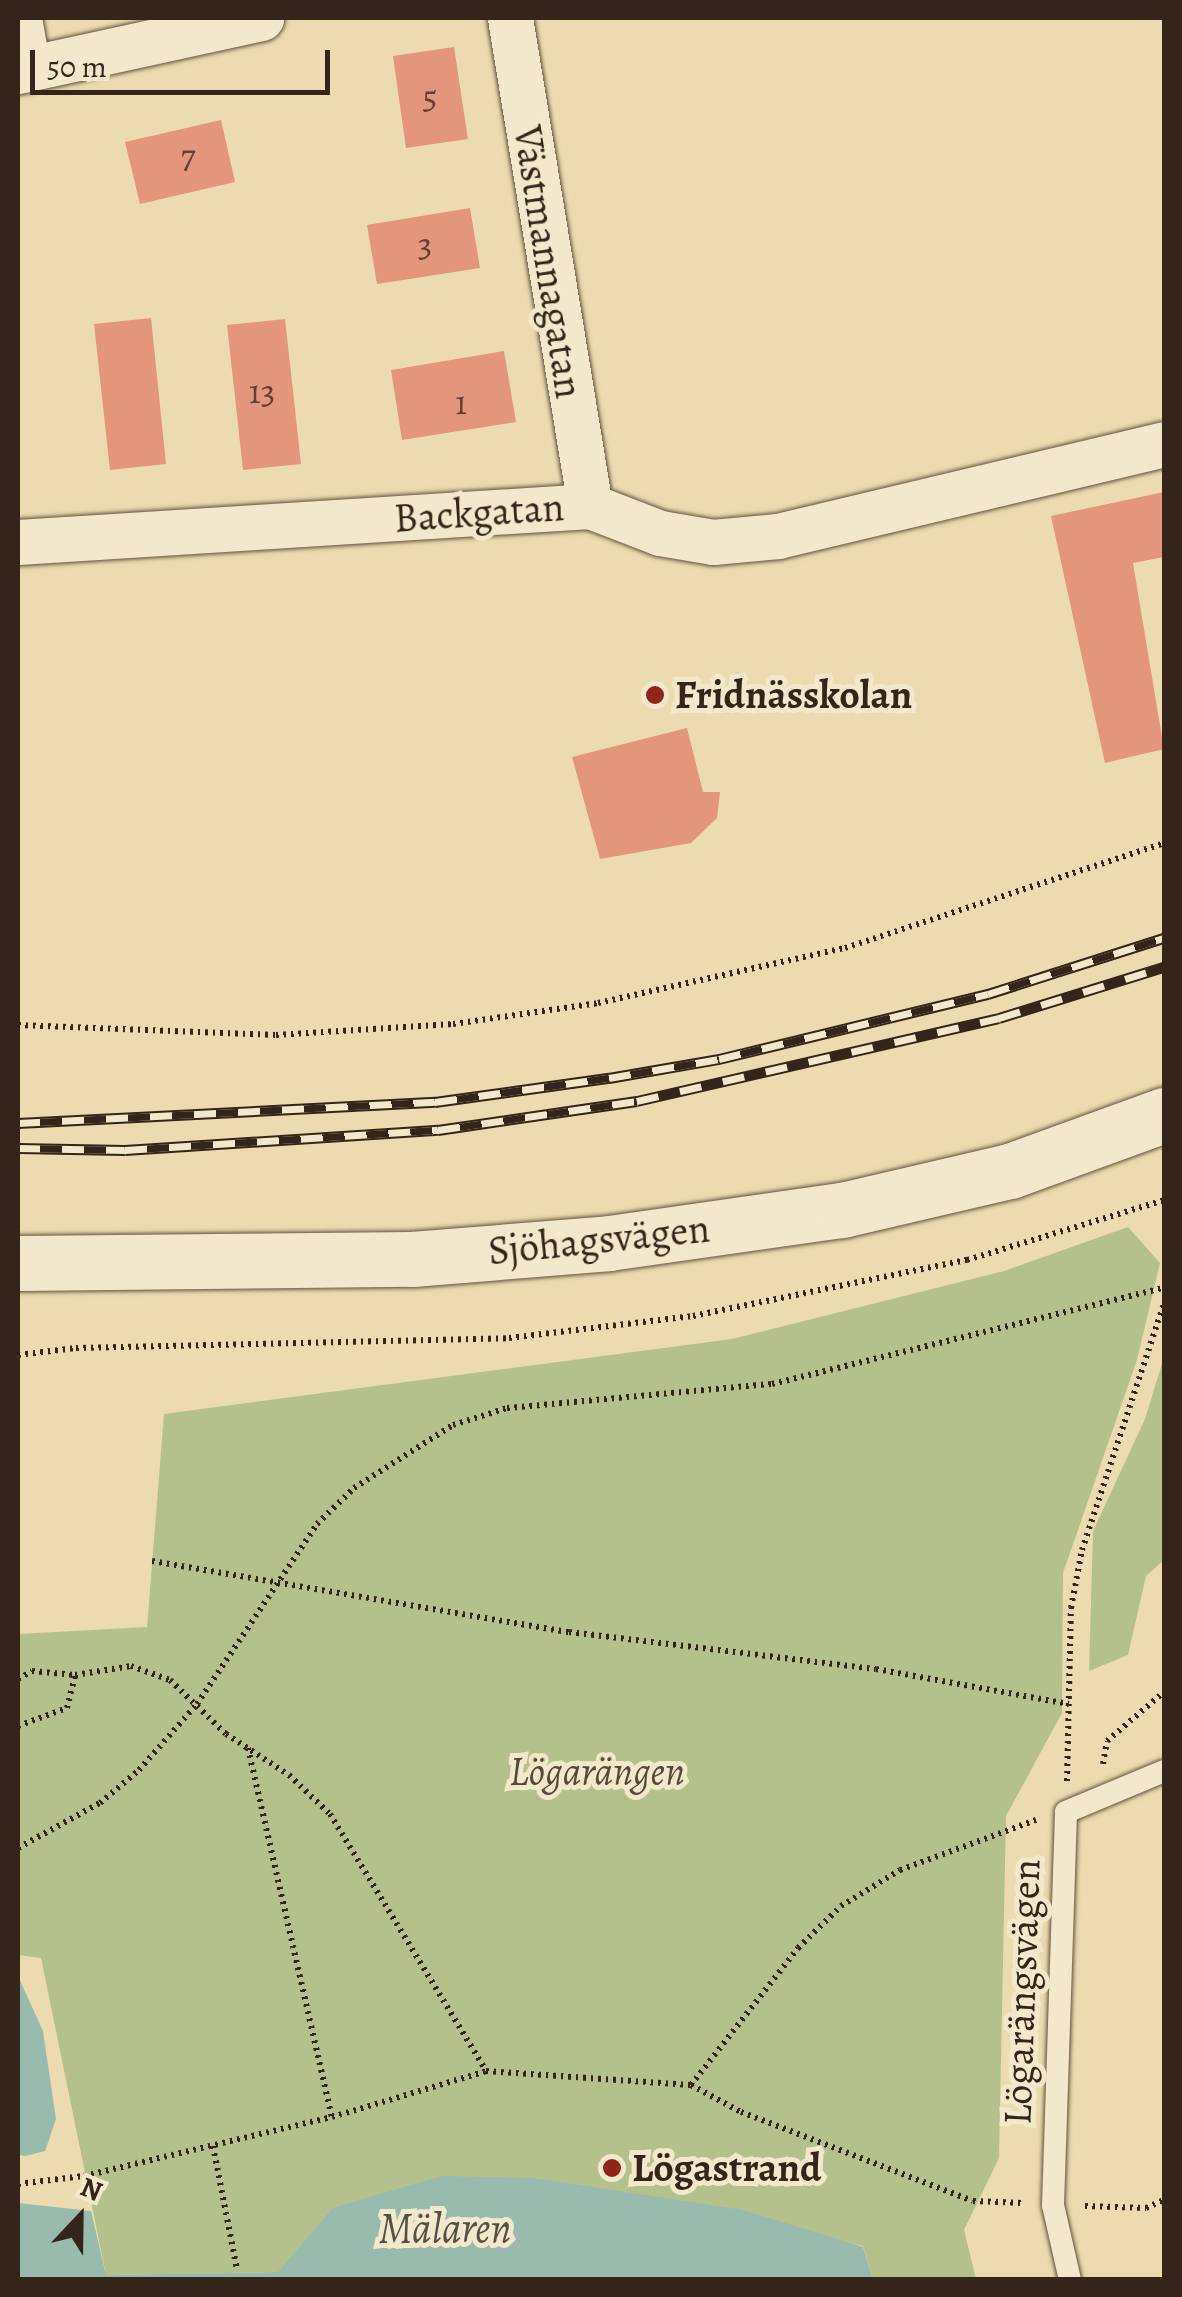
<!DOCTYPE html>
<html>
<head>
<meta charset="utf-8">
<style>
  body { margin:0 }
  #map { position:relative; width:1182px; height:2297px; overflow:hidden; background:#ecdbb0; font-family:Alegreya,serif }
  div>[style] { position:absolute }
  .green>* { inset:0; background:#b4c18d }
  .water>* { inset:0; background:#99bbae }
  .building>* { inset:0; background:#e4967d }
  .path>* { height:6px; margin-top:-3px; transform-origin:0; background:repeating-linear-gradient(90deg,#342419 0 2.5px,transparent 0 7.5px) }
  .roads { filter:drop-shadow(0 0 2px #62523f) drop-shadow(0 0 2px #62523f) }
  .lane>* { height:22px; margin:-11px; padding:0 11px; transform-origin:11px; border-radius:11px; background:#f3e8cc }
  .street>* { height:45px; margin:-22.5px; padding:0 22.5px; transform-origin:22.5px; border-radius:22.5px; background:#f3e8cc }
  .secondary>* { height:55px; margin:-27.5px; padding:0 27.5px; transform-origin:27.5px; border-radius:27.5px; background:#f3e8cc }
  .rail>* { height:11px; margin-top:-5.5px; transform-origin:0; background:repeating-linear-gradient(90deg,#f3e8cc 0 22px,#342419 0 44px); box-sizing:border-box; border-block:2px solid #342419 }
  .dots>* { width:28px; height:28px; translate:-50% -50%; box-sizing:border-box; border:5px solid #f3e8cc; border-radius:50% }
  span { translate:-50% -50%; white-space:nowrap; text-align:center; line-height:1.15; -webkit-text-stroke:10px #f3e8cc; paint-order:stroke }
  .number-label { font-size:35px; color:#604032 }
  .number-label span { -webkit-text-stroke-width:0 }
  .street-label { font-size:40px; color:#342419 }
  .poi-label { font-size:40px; color:#342419; font-weight:700 }
  .left { translate:0 -50%; text-align:left }
  .park-label { font-size:40px; color:#544b36; font-style:italic }
  .water-label { font-size:42px; color:#525146; font-style:italic }
  .frame { position:absolute; inset:0; border:20px solid #342419; pointer-events:none }
  .north { position:absolute; left:30px; top:2167px; width:100px; height:100px; -webkit-text-stroke:8px #f3e8cc; paint-order:stroke; rotate:22deg; font-size:28px; font-weight:700; line-height:40px; text-align:center; color:#342419 }
  .north::after { content:''; display:block; margin:auto; width:35px; height:45px; background:#342419; clip-path:polygon(50% 0,100% 100%,50% 72%,0 100%) }
  .scale { position:absolute; left:30px; top:50px; width:300px; height:45px; box-sizing:border-box; border:5px solid #342419; border-top:0; padding-left:12px; font-size:30px; line-height:35px; white-space:nowrap; color:#342419; -webkit-text-stroke:8px #f3e8cc; paint-order:stroke }
</style>
</head>
<body>
<div id="map">
  <div class="green">
    <i style="clip-path:polygon(1128px 1227px,1160px 1263px,1137px 1360px,1063px 1573px,1062px 1713px,1006px 1816px,999px 2158px,964px 2230px,976px 2279px,873px 2279px,863px 2246px,534px 2178px,382px 2195px,332px 2208px,279px 2272px,106px 2275px,41px 1958px,18px 1955px,18px 1634px,147px 1627px,164px 1414px,732px 1339px,1004px 1271px)"></i>
    <i style="clip-path:polygon(1164px 1357px,1164px 1560px,1146px 1576px,1128px 1655px,1089px 1671px,1093px 1531px,1145px 1419px)"></i>
  </div>
  <div class="water">
    <i style="clip-path:polygon(18px 1976px,43px 2031px,56px 2119px,45px 2151px,25px 2156px,18px 2155px)"></i>
    <i style="clip-path:polygon(442px 2176px,534px 2178px,743px 2210px,863px 2247px,873px 2279px,18px 2279px,18px 2203px,91px 2211px,106px 2275px,278px 2272px,332px 2208px)"></i>
  </div>
  <div class="building">
    <i style="clip-path:polygon(454px 47px,468px 139px,406px 148px,393px 56px)"></i>
    <i style="clip-path:polygon(221px 120px,235px 182px,140px 204px,125px 142px)"></i>
    <i style="clip-path:polygon(470px 208px,480px 268px,377px 284px,367px 225px)"></i>
    <i style="clip-path:polygon(151px 318px,166px 464px,110px 470px,94px 324px)"></i>
    <i style="clip-path:polygon(285px 319px,301px 464px,243px 470px,227px 325px)"></i>
    <i style="clip-path:polygon(504px 351px,516px 422px,402px 440px,391px 370px)"></i>
    <i style="clip-path:polygon(1164px 492px,1164px 557px,1133px 563px,1164px 749px,1105px 763px,1051px 516px)"></i>
    <i style="clip-path:polygon(687px 728px,703px 792px,720px 792px,717px 818px,691px 843px,600px 859px,572px 757px)"></i>
  </div>
  <div class="path">
    <i style="left:18px;top:1025px;width:258px;rotate:2.2deg"></i>
    <i style="left:276px;top:1035px;width:177px;rotate:-3.6deg"></i>
    <i style="left:453px;top:1024px;width:147px;rotate:-8.2deg"></i>
    <i style="left:598px;top:1003px;width:253px;rotate:-12.6deg"></i>
    <i style="left:845px;top:948px;width:336px;rotate:-18.2deg"></i>
    <i style="left:18px;top:1355px;width:58px;rotate:-6.9deg"></i>
    <i style="left:76px;top:1348px;width:433px;rotate:-1.3deg"></i>
    <i style="left:509px;top:1338px;width:185px;rotate:-6.8deg"></i>
    <i style="left:693px;top:1316px;width:280px;rotate:-11.6deg"></i>
    <i style="left:967px;top:1260px;width:206px;rotate:-16.9deg"></i>
    <i style="left:152px;top:1561px;width:423px;rotate:9.7deg"></i>
    <i style="left:569px;top:1632px;width:309px;rotate:6.9deg"></i>
    <i style="left:876px;top:1669px;width:196px;rotate:10.3deg"></i>
    <i style="left:18px;top:1679px;width:16px;rotate:-30deg"></i>
    <i style="left:32px;top:1671px;width:43px;rotate:5.3deg"></i>
    <i style="left:75px;top:1675px;width:57px;rotate:-9.1deg"></i>
    <i style="left:131px;top:1666px;width:41px;rotate:19.7deg"></i>
    <i style="left:170px;top:1680px;width:78px;rotate:44deg"></i>
    <i style="left:226px;top:1734px;width:75px;rotate:33.1deg"></i>
    <i style="left:289px;top:1775px;width:57px;rotate:43.6deg"></i>
    <i style="left:330px;top:1814px;width:301px;rotate:58.7deg"></i>
    <i style="left:18px;top:1726px;width:52px;rotate:-20.2deg"></i>
    <i style="left:67px;top:1708px;width:34px;rotate:-76deg"></i>
    <i style="left:248px;top:1748px;width:378px;rotate:77.2deg"></i>
    <i style="left:1103px;top:1764px;width:23px;rotate:-80deg"></i>
    <i style="left:1107px;top:1741px;width:75px;rotate:-40.7deg"></i>
    <i style="left:1067px;top:1781px;width:173px;rotate:-88.7deg"></i>
    <i style="left:1071px;top:1608px;width:59px;rotate:-79.3deg"></i>
    <i style="left:1082px;top:1550px;width:259px;rotate:-71.6deg"></i>
    <i style="left:18px;top:1848px;width:94px;rotate:-28.8deg"></i>
    <i style="left:100px;top:1803px;width:51px;rotate:-40.2deg"></i>
    <i style="left:139px;top:1770px;width:88px;rotate:-48.7deg"></i>
    <i style="left:197px;top:1704px;width:216px;rotate:-56.3deg"></i>
    <i style="left:317px;top:1524px;width:52px;rotate:-44.2deg"></i>
    <i style="left:354px;top:1488px;width:117px;rotate:-32.5deg"></i>
    <i style="left:453px;top:1425px;width:57px;rotate:-17.5deg"></i>
    <i style="left:507px;top:1408px;width:266px;rotate:-5.2deg"></i>
    <i style="left:772px;top:1384px;width:404px;rotate:-13.8deg"></i>
    <i style="left:691px;top:2085px;width:174px;rotate:-52deg"></i>
    <i style="left:798px;top:1948px;width:60px;rotate:-44.3deg"></i>
    <i style="left:841px;top:1906px;width:69px;rotate:-31.4deg"></i>
    <i style="left:900px;top:1870px;width:145px;rotate:-20.2deg"></i>
    <i style="left:213px;top:2146px;width:126px;rotate:79deg"></i>
    <i style="left:18px;top:2184px;width:66px;rotate:-6.9deg"></i>
    <i style="left:84px;top:2176px;width:255px;rotate:-13.4deg"></i>
    <i style="left:332px;top:2117px;width:161px;rotate:-16.6deg"></i>
    <i style="left:486px;top:2071px;width:205px;rotate:3.9deg"></i>
    <i style="left:691px;top:2085px;width:57px;rotate:28.4deg"></i>
    <i style="left:741px;top:2112px;width:248px;rotate:21deg"></i>
    <i style="left:973px;top:2201px;width:50px;rotate:2.3deg"></i>
    <i style="left:1085px;top:2206px;width:61px;rotate:1.9deg"></i>
    <i style="left:1146px;top:2208px;width:20px;rotate:-24deg"></i>
  </div>
  <div class="roads">
    <div class="lane">
      <i style="left:1070px;top:2280px;width:77px;rotate:-102.8deg"></i>
      <i style="left:1053px;top:2205px;width:393px;rotate:-88.1deg"></i>
      <i style="left:1066px;top:1812px;width:106px;rotate:-22.7deg"></i>
    </div>
    <div class="street">
      <i style="left:19px;top:18px;width:52px;rotate:80deg"></i>
      <i style="left:510px;top:18px;width:495px;rotate:80.7deg"></i>
      <i style="left:18px;top:71px;width:249px;rotate:-12.3deg"></i>
      <i style="left:18px;top:542px;width:573px;rotate:-3.6deg"></i>
      <i style="left:590px;top:506px;width:75px;rotate:21.1deg"></i>
      <i style="left:660px;top:533px;width:54px;rotate:9.6deg"></i>
      <i style="left:713px;top:542px;width:65px;rotate:-5.3deg"></i>
      <i style="left:778px;top:536px;width:397px;rotate:-13.4deg"></i>
    </div>
    <div class="secondary">
      <i style="left:18px;top:1263px;width:394px;rotate:-0.6deg"></i>
      <i style="left:412px;top:1259px;width:198px;rotate:-4.6deg"></i>
      <i style="left:609px;top:1243px;width:235px;rotate:-8.1deg"></i>
      <i style="left:842px;top:1210px;width:172px;rotate:-13.1deg"></i>
      <i style="left:1010px;top:1171px;width:164px;rotate:-20deg"></i>
    </div>
  </div>
  <div class="rail">
    <i style="left:18px;top:1123px;width:418px;rotate:-2.9deg"></i>
    <i style="left:435px;top:1102px;width:176px;rotate:-7.9deg"></i>
    <i style="left:609px;top:1078px;width:112px;rotate:-9.8deg"></i>
    <i style="left:719px;top:1059px;width:277px;rotate:-13.6deg"></i>
    <i style="left:988px;top:994px;width:185px;rotate:-17.7deg"></i>
    <i style="left:18px;top:1148px;width:107px;rotate:1.1deg"></i>
    <i style="left:125px;top:1150px;width:314px;rotate:-3.7deg"></i>
    <i style="left:438px;top:1130px;width:201px;rotate:-8.3deg"></i>
    <i style="left:637px;top:1101px;width:371px;rotate:-12.9deg"></i>
    <i style="left:999px;top:1018px;width:173px;rotate:-17.2deg"></i>
  </div>
  <div class="dots">
    <i style="left:655px;top:695px;background:#8f2418"></i>
    <i style="left:612px;top:2168px;background:#8f2418"></i>
  </div>
  <div class="number-label">
    <span style="left:430px;top:96px">5</span>
    <span style="left:188px;top:156px">7</span>
    <span style="left:425px;top:244px">3</span>
    <span style="left:262px;top:391px">13</span>
    <span style="left:461px;top:402px">1</span>
  </div>
  <div class="street-label">
    <span style="left:548px;top:262px;rotate:81deg">Västmannagatan</span>
    <span style="left:479px;top:513px;rotate:-4deg">Backgatan</span>
    <span style="left:599px;top:1240px;rotate:-6deg">Sjöhagsvägen</span>
    <span style="left:1022px;top:1992px;rotate:-88deg">Lögarängsvägen</span>
  </div>
  <div class="poi-label">
    <span class="left" style="left:675px;top:695px">Fridnässkolan</span>
    <span class="left" style="left:632px;top:2168px">Lögastrand</span>
  </div>
  <div class="park-label">
    <span style="left:597px;top:1772px">Lögarängen</span>
  </div>
  <div class="water-label">
    <span style="left:445px;top:2228px">Mälaren</span>
  </div>
  <div class="frame"></div>
  <div class="north">N</div>
  <div class="scale">50 m</div>
</div>
</body>
</html>
